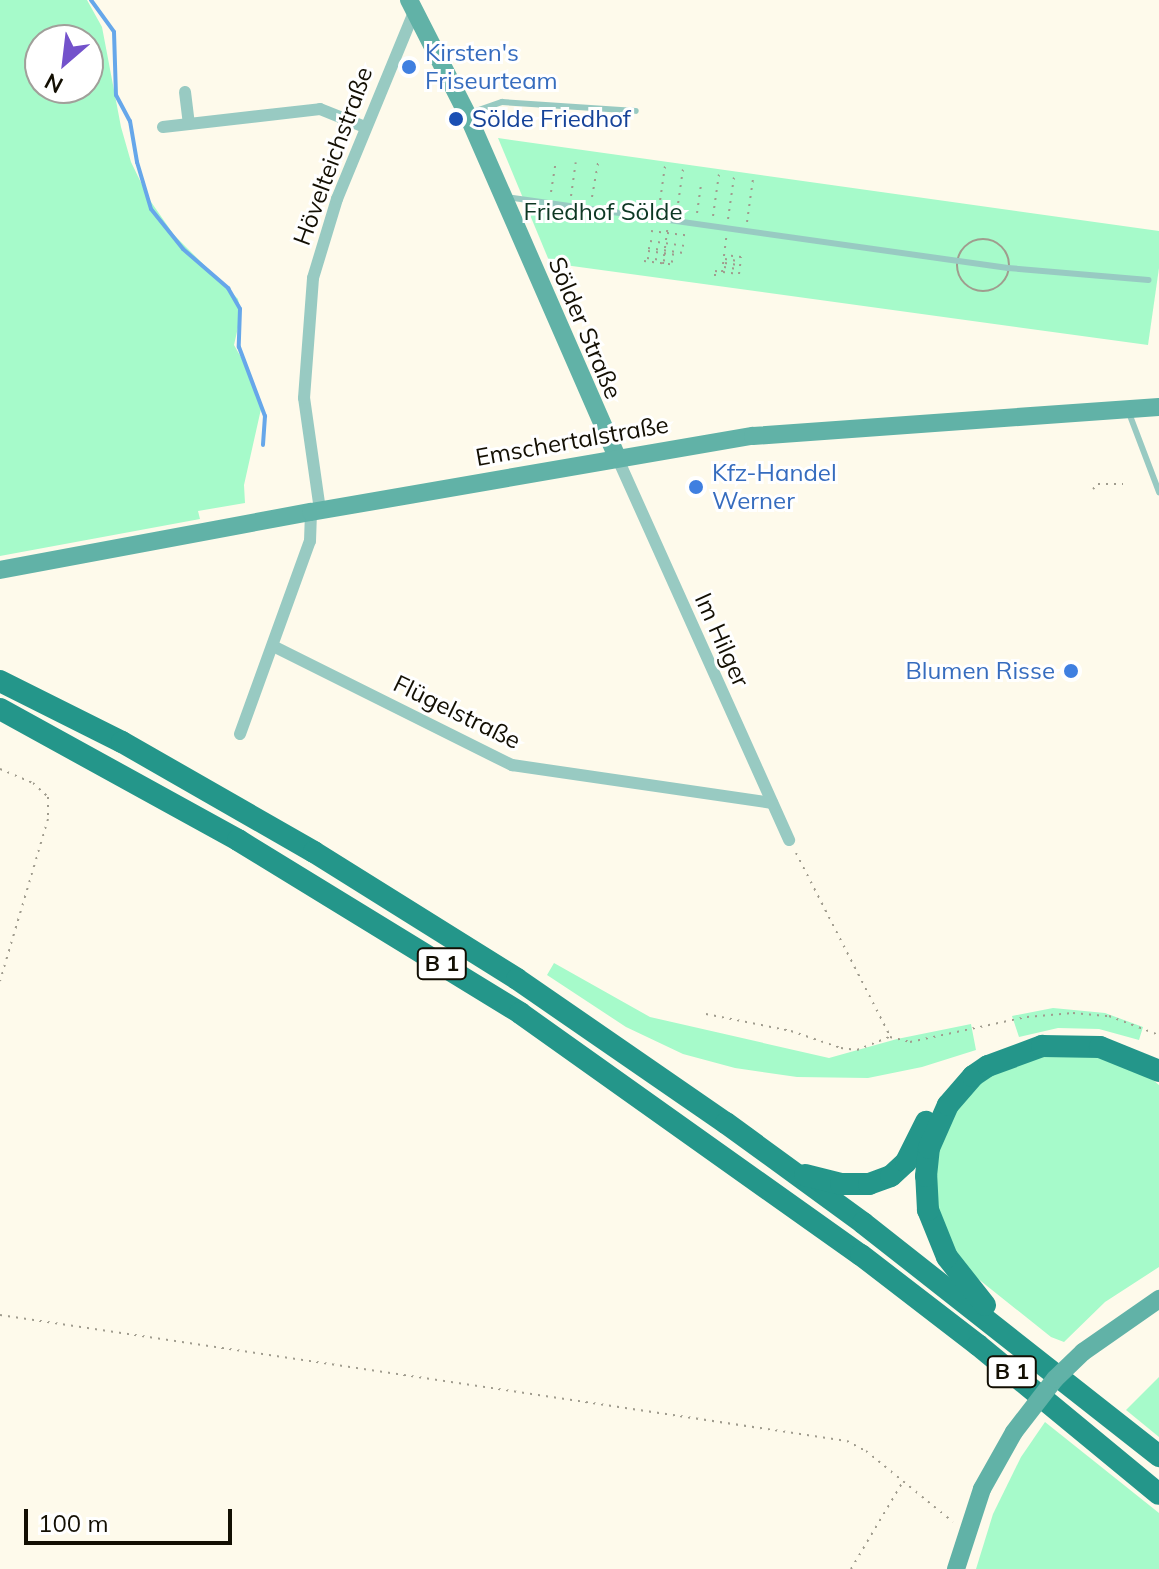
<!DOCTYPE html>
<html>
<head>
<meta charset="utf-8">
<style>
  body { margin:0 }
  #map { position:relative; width:1159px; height:1569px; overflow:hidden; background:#fefaeb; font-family:Mulish,sans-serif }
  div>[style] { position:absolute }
  .green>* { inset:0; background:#a6faca }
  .stream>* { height:4px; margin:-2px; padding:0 2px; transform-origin:2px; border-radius:2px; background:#66a7ea }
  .path>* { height:2px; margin-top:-1px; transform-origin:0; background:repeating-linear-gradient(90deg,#a09c8e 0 2px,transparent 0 8px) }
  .path>.ring { margin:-1px; padding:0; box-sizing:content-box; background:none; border:2px solid #a09c8e; border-radius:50% }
  .service>* { height:6px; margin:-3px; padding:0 3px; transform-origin:3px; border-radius:3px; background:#98cac2 }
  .minor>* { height:12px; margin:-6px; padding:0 6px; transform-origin:6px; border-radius:6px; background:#98cac2 }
  .secondary>* { height:18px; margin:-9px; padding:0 9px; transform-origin:9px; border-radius:9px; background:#61b2a7 }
  .trunk>* { height:22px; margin:-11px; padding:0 11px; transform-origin:11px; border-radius:11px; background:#24968a }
  .secondary-bridge>* { height:18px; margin:-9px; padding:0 9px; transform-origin:9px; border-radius:9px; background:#61b2a7 }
  .dots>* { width:22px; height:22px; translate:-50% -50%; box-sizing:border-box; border:4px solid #fff; border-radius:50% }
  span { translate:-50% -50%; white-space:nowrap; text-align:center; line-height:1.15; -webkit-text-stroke:6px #fff; paint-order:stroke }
  .shield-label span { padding:2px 6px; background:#fff; border:2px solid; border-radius:6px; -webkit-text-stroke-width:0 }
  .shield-label { font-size:22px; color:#130f03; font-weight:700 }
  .shop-label { font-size:24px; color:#366cbe }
  .left { translate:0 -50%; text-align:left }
  .right { translate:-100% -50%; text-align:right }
  .transit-label { font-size:24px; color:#164399 }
  .street-label { font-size:24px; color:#130f03 }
  .park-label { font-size:24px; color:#0d3723 }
  .north { position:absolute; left:24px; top:24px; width:80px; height:80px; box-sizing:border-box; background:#fff; border:2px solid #a19f9a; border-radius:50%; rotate:208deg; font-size:22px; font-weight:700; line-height:32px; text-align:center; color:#130f03 }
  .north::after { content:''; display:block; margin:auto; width:28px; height:36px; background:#7352cb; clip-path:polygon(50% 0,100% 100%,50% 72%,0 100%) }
  .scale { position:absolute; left:24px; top:1509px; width:208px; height:36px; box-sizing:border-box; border:4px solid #130f03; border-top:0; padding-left:10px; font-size:24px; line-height:28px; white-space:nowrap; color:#130f03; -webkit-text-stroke:6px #fff; paint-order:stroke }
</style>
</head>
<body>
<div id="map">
  <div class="green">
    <i style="clip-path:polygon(evenodd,0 0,87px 0,102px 27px,121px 127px,131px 162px,149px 199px,174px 235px,238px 299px,241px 314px,234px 345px,246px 366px,261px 409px,244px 485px,245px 503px,198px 511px,200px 519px,0 556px,0 0,40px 40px,88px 40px,88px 88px,40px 88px,40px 40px)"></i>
    <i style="clip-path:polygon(498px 138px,1159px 231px,1159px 268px,1148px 345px,550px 263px)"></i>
    <i style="clip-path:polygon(554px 963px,650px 1017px,829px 1058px,897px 1039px,971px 1024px,976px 1050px,922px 1067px,868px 1078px,797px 1077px,735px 1068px,683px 1054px,626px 1027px,547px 975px)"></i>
    <i style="clip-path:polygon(1053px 1008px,1105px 1013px,1143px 1027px,1139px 1040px,1099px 1029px,1058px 1028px,1019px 1037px,1012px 1016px)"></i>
    <i style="clip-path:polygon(1027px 1054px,1106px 1055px,1145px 1073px,1159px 1085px,1159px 1267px,1105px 1302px,1064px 1342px,1051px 1337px,962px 1266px,931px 1192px,935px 1154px,965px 1093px)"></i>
    <i style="clip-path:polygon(1159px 1377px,1159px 1437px,1126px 1410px)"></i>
    <i style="clip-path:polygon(1045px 1422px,1159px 1513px,1159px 1569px,976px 1569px,993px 1514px,1021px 1457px)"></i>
  </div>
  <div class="stream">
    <i style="left:91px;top:0;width:39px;rotate:54deg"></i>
    <i style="left:114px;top:32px;width:63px;rotate:88.2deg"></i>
    <i style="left:116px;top:95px;width:30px;rotate:62deg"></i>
    <i style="left:130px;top:121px;width:42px;rotate:80.3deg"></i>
    <i style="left:137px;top:162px;width:49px;rotate:73.4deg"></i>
    <i style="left:151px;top:209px;width:51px;rotate:51.3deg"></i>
    <i style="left:183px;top:249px;width:60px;rotate:40.9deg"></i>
    <i style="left:228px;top:288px;width:24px;rotate:60deg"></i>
    <i style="left:240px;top:309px;width:38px;rotate:92deg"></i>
    <i style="left:239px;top:347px;width:74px;rotate:69.4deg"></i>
    <i style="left:265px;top:416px;width:29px;rotate:94deg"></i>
  </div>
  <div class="path">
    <i style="left:551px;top:192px;width:31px;rotate:-81deg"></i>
    <i style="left:571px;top:196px;width:34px;rotate:-82deg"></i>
    <i style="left:592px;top:197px;width:35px;rotate:-80deg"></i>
    <i style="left:659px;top:208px;width:42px;rotate:-81.9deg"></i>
    <i style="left:677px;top:211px;width:42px;rotate:-81.9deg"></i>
    <i style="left:697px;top:213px;width:27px;rotate:-82deg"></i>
    <i style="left:713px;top:216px;width:42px;rotate:-81.9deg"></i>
    <i style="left:728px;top:219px;width:42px;rotate:-81.9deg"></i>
    <i style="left:747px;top:222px;width:43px;rotate:-82.1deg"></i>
    <i style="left:651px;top:231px;width:35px;rotate:7deg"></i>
    <i class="ring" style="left:957px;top:239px;width:50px;height:50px"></i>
    <i style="left:650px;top:241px;width:35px;rotate:8deg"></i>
    <i style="left:648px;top:248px;width:36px;rotate:8deg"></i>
    <i style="left:648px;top:251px;width:29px;rotate:8deg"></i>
    <i style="left:647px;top:258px;width:29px;rotate:8deg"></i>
    <i style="left:725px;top:259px;width:13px;rotate:9deg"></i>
    <i style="left:644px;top:261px;width:31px;rotate:7deg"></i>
    <i style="left:725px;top:263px;width:13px;rotate:9deg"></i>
    <i style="left:663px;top:264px;width:35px;rotate:-83deg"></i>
    <i style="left:724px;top:267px;width:13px;rotate:9deg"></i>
    <i style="left:722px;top:272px;width:35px;rotate:-83deg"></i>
    <i style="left:715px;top:276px;width:5px;rotate:-90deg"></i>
    <i style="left:715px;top:271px;width:24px;rotate:7deg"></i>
    <i style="left:739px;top:274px;width:17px;rotate:-83deg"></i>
    <i style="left:741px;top:257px;width:16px;rotate:-173deg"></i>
    <i style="left:1093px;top:489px;width:7px;rotate:-45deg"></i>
    <i style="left:1098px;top:484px;width:25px"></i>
    <i style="left:0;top:769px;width:36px;rotate:23deg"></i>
    <i style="left:33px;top:783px;width:21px;rotate:43deg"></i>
    <i style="left:48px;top:797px;width:22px;rotate:90deg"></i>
    <i style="left:48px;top:819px;width:169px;rotate:106.5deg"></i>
    <i style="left:796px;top:853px;width:206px;rotate:62.8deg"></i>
    <i style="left:706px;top:1014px;width:87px;rotate:11.3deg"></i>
    <i style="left:791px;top:1031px;width:53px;rotate:18.8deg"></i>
    <i style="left:841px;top:1048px;width:16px;rotate:7deg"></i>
    <i style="left:857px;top:1050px;width:35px;rotate:-22deg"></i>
    <i style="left:890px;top:1037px;width:21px;rotate:14deg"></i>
    <i style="left:910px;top:1042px;width:120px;rotate:-12.1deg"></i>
    <i style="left:1027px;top:1017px;width:46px;rotate:-5deg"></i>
    <i style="left:1073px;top:1013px;width:36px;rotate:5deg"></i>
    <i style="left:1109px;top:1016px;width:53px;rotate:20.8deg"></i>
    <i style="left:0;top:1315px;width:856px;rotate:8.46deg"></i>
    <i style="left:847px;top:1441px;width:21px;rotate:28deg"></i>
    <i style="left:866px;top:1451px;width:112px;rotate:39.2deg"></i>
    <i style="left:851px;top:1569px;width:100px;rotate:-59.3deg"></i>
  </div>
  <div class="service">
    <i style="left:470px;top:113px;width:34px;rotate:-19deg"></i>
    <i style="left:502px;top:102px;width:134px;rotate:3.8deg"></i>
    <i style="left:506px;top:197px;width:507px;rotate:8.05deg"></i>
    <i style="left:1008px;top:268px;width:141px;rotate:4.9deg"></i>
    <i style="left:1129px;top:413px;width:85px;rotate:69.2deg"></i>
  </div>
  <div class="minor">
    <i style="left:185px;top:92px;width:32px;rotate:83deg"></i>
    <i style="left:163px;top:127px;width:158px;rotate:-6.5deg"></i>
    <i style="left:320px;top:109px;width:48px;rotate:21.8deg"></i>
    <i style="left:617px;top:457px;width:420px;rotate:65.8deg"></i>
    <i style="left:320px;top:510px;width:113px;rotate:-98.1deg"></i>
    <i style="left:304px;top:398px;width:120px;rotate:-85.7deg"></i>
    <i style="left:313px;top:278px;width:83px;rotate:-73.1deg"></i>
    <i style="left:337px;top:199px;width:202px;rotate:-67.6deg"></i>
    <i style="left:275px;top:647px;width:265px;rotate:26.5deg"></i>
    <i style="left:512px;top:765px;width:263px;rotate:8.3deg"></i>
    <i style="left:240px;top:734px;width:205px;rotate:-70.1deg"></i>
    <i style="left:310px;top:541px;width:29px;rotate:-88deg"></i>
  </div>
  <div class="secondary">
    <i style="left:409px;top:0;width:130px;rotate:63deg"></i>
    <i style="left:468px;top:116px;width:372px;rotate:66.4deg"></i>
    <i style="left:0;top:570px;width:316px;rotate:-10.6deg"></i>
    <i style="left:311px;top:512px;width:448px;rotate:-9.8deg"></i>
    <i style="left:753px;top:436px;width:407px;rotate:-4.1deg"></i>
    <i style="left:1083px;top:1352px;width:93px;rotate:-34.9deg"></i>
    <i style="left:956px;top:1569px;width:84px;rotate:-72deg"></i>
    <i style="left:982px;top:1489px;width:65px;rotate:-60.7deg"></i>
  </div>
  <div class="trunk">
    <i style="left:0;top:681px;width:136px;rotate:26.6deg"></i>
    <i style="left:122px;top:742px;width:221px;rotate:29.8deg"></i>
    <i style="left:314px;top:852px;width:239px;rotate:32deg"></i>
    <i style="left:517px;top:979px;width:254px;rotate:34.6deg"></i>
    <i style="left:726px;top:1123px;width:170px;rotate:36.1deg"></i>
    <i style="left:863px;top:1223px;width:377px;rotate:38.2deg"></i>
    <i style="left:0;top:709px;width:272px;rotate:28.8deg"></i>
    <i style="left:238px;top:840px;width:331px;rotate:31.5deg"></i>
    <i style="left:520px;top:1013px;width:418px;rotate:35.4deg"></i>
    <i style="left:861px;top:1255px;width:148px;rotate:37.6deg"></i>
    <i style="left:978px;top:1345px;width:234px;rotate:39.5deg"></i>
    <i style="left:805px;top:1175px;width:37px;rotate:14deg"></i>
    <i style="left:841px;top:1184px;width:28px"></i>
    <i style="left:869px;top:1184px;width:23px;rotate:-20deg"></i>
    <i style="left:891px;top:1176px;width:21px;rotate:-43deg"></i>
    <i style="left:906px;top:1162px;width:45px;rotate:-63.4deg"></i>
    <i style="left:985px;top:1305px;width:61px;rotate:-128.4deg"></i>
    <i style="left:947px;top:1257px;width:51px;rotate:-112deg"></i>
    <i style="left:928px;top:1210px;width:34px;rotate:-93deg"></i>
    <i style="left:926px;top:1176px;width:28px;rotate:-84deg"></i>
    <i style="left:929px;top:1148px;width:47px;rotate:-66.2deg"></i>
    <i style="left:948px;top:1105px;width:38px;rotate:-49deg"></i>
    <i style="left:973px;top:1076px;width:18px;rotate:-34deg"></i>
    <i style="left:988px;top:1066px;width:58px;rotate:-20.3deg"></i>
    <i style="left:1042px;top:1046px;width:58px;rotate:1deg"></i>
    <i style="left:1100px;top:1047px;width:64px;rotate:22.1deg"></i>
  </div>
  <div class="secondary-bridge">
    <i style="left:1014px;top:1432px;width:67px;rotate:-52.3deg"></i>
    <i style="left:1055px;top:1379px;width:39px;rotate:-44deg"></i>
  </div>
  <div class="dots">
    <i style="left:409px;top:67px;background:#3f7fe0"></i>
    <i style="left:456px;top:119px;background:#1a4fb4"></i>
    <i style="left:696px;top:487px;background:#3f7fe0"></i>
    <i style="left:1071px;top:671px;background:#3f7fe0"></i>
  </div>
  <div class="shield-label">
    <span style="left:442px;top:964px">B 1</span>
    <span style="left:1012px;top:1372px">B 1</span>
  </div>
  <div class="shop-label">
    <span class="left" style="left:425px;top:67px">Kirsten's<br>Friseurteam</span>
    <span class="left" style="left:712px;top:487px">Kfz-Handel<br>Werner</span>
    <span class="right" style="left:1055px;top:671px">Blumen Risse</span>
  </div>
  <div class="transit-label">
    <span class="left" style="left:472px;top:119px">Sölde Friedhof</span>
  </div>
  <div class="street-label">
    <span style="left:333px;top:156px;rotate:-70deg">Hövelteichstraße</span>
    <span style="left:585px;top:328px;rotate:67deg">Sölder Straße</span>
    <span style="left:572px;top:441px;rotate:-10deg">Emschertalstraße</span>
    <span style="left:722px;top:640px;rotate:66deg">Im Hilger</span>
    <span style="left:457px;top:712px;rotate:26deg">Flügelstraße</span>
  </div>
  <div class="park-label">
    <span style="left:603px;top:212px">Friedhof Sölde</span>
  </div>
  <div class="north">N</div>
  <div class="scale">100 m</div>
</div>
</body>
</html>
